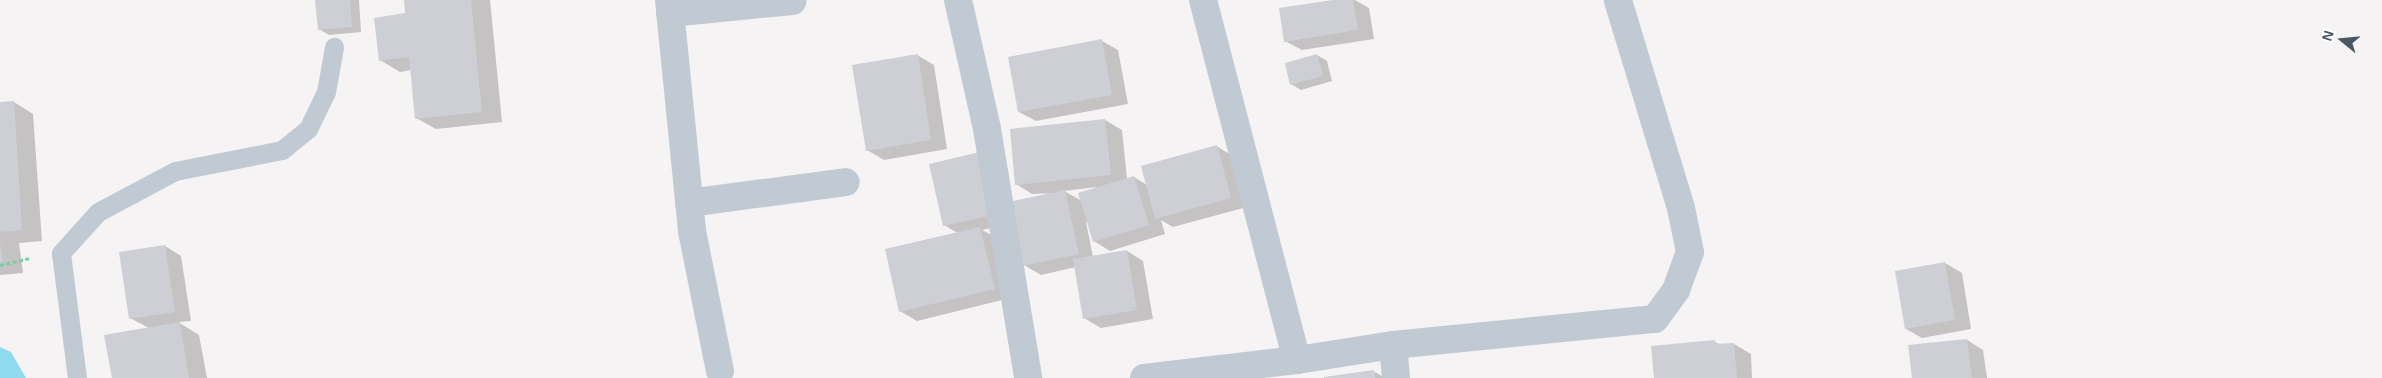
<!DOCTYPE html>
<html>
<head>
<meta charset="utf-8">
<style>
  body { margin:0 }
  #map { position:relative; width:2382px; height:378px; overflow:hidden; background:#f5f3f3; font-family:Helvetica,sans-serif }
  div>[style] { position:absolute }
  .water>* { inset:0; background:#90daee }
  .shadow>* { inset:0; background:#0003 }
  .building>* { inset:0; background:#cdcfd5 }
  .path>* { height:3px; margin-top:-1.5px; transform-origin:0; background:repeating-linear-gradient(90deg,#7ad0a6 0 4px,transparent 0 6.5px) }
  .lane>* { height:19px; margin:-9.5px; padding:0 9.5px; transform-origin:9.5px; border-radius:9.5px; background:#c1cad2 }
  .street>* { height:28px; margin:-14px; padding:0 14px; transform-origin:14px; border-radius:14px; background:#c1cad2 }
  span { translate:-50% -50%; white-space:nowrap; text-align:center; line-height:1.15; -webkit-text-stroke:4.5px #fff; paint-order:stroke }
  .north { position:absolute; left:2317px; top:15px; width:50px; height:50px; -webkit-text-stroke:4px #fff; paint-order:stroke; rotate:287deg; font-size:14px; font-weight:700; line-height:20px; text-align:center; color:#4a5661 }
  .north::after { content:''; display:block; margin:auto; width:18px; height:22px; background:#4a5661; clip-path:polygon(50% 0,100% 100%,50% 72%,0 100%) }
</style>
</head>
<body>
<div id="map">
  <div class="water">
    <i style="clip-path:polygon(0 347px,11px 352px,26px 378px,0 378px)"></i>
  </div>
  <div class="shadow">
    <i style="clip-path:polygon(316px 0,359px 0,361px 32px,329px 35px,319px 29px)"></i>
    <i style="clip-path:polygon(405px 0,490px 0,502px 122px,436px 129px,416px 118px,411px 70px,400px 72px,380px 60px,406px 15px)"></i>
    <i style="clip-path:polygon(1341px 0,1355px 0,1369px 8px,1374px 39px,1302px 50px,1285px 41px)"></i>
    <i style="clip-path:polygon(1102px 41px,1118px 50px,1128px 104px,1036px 121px,1019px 112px)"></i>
    <i style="clip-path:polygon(917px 55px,934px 65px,947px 149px,884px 160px,867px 150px)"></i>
    <i style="clip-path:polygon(1317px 55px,1327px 61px,1332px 81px,1301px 90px,1291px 84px)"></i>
    <i style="clip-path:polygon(14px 102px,33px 114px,42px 241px,19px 243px,23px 273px,0 275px,0 103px)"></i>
    <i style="clip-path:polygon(evenodd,1105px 120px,1122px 130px,1127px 179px,1134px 177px,1147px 185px,1216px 146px,1233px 156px,1247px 207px,1173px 227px,1161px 220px,1165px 234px,1110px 251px,1094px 241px,1088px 222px,1086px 222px,1093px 257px,1127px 251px,1143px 261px,1153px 319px,1101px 328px,1084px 318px,1076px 267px,1041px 275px,1024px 265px,1055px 193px,1032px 194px,1016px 184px,1011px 130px,1105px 120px,1096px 187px,1082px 201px,1064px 191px,1096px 187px)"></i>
    <i style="clip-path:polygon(930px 165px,1010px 224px,982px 230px,997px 238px,1010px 298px,917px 321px,900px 311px,959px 234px,944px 225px)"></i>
    <i style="clip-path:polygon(165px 246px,181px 256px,191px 321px,178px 322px,199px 335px,207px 378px,113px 378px,149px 328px,130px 318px)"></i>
    <i style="clip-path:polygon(1945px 263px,1962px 273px,1971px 329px,1922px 338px,1906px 329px,1896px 272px)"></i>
    <i style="clip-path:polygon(1967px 340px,1983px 350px,1987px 378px,1913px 378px)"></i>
    <i style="clip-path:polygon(1715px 342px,1721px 345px,1734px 344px,1751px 354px,1752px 378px,1655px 378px)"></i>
    <i style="clip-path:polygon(1373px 371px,1385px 378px,1324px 378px)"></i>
  </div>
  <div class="building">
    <i style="clip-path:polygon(315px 0,350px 0,352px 27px,318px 30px)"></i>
    <i style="clip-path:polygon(404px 0,471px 0,482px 112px,415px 119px,409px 57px,379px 61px,374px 18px,405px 13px)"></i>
    <i style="clip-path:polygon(1333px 0,1353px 0,1358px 30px,1284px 42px,1279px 8px)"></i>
    <i style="clip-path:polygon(1102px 39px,1112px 95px,1018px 112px,1008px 57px)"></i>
    <i style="clip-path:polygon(918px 54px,931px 140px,866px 151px,852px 65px)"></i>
    <i style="clip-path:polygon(1317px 54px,1323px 76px,1290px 85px,1285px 63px)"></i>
    <i style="clip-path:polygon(14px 101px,22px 230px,0 232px,0 102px)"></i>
    <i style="clip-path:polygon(1105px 119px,1111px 175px,1015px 185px,1010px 129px)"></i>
    <i style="clip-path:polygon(1217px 145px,1231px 198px,1155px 219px,1141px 166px)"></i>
    <i style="clip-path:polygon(980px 152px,994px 215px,943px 226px,929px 164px)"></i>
    <i style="clip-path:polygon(1134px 176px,1149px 225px,1093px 242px,1078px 193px)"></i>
    <i style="clip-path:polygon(1065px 190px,1079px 254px,1023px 266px,1009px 202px)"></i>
    <i style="clip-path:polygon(980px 227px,995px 289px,899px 312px,885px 249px)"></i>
    <i style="clip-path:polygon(0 243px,3px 262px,0 262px)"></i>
    <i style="clip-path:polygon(165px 245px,175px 312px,129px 319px,119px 252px)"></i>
    <i style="clip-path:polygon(1127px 250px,1137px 310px,1083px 319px,1073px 259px)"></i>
    <i style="clip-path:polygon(1945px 262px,1955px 320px,1905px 329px,1895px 271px)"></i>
    <i style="clip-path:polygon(180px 322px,189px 378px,112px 378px,104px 335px)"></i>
    <i style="clip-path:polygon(1967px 339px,1972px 378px,1912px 378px,1908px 345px)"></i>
    <i style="clip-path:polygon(1715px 340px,1715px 344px,1734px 343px,1737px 378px,1654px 378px,1651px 346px)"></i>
    <i style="clip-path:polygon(1374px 370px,1375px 378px,1324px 378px,1324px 377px)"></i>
  </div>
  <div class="path">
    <i style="left:0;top:265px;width:32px;rotate:-13deg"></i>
  </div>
  <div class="lane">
    <i style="left:77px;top:378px;width:126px;rotate:-97.3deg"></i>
    <i style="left:61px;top:253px;width:55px;rotate:-47.9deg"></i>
    <i style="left:98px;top:212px;width:87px;rotate:-28deg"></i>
    <i style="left:175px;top:171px;width:109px;rotate:-11.1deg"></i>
    <i style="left:282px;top:150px;width:33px;rotate:-39deg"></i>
    <i style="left:308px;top:129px;width:41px;rotate:-64.1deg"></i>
    <i style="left:326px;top:92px;width:46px;rotate:-79.9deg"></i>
  </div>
  <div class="street">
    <i style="left:669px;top:0;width:232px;rotate:84.3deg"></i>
    <i style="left:692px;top:231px;width:143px;rotate:78.7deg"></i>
    <i style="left:958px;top:0;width:132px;rotate:77.3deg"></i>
    <i style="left:987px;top:129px;width:252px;rotate:80.6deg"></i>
    <i style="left:1203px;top:0;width:372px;rotate:75.4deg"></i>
    <i style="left:670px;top:13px;width:123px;rotate:-5.6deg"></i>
    <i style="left:689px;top:203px;width:158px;rotate:-7.6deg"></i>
    <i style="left:1144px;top:378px;width:154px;rotate:-6.7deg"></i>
    <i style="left:1297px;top:360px;width:97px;rotate:-8.9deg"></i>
    <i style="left:1396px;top:378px;width:33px;rotate:-95deg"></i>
    <i style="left:1393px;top:345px;width:263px;rotate:-5.7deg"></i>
    <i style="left:1655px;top:319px;width:36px;rotate:-54deg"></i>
    <i style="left:1676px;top:290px;width:40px;rotate:-69.8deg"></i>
    <i style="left:1690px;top:252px;width:45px;rotate:-101.6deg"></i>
    <i style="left:1681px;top:208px;width:217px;rotate:-106.9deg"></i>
  </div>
  <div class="north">N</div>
</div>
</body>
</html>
